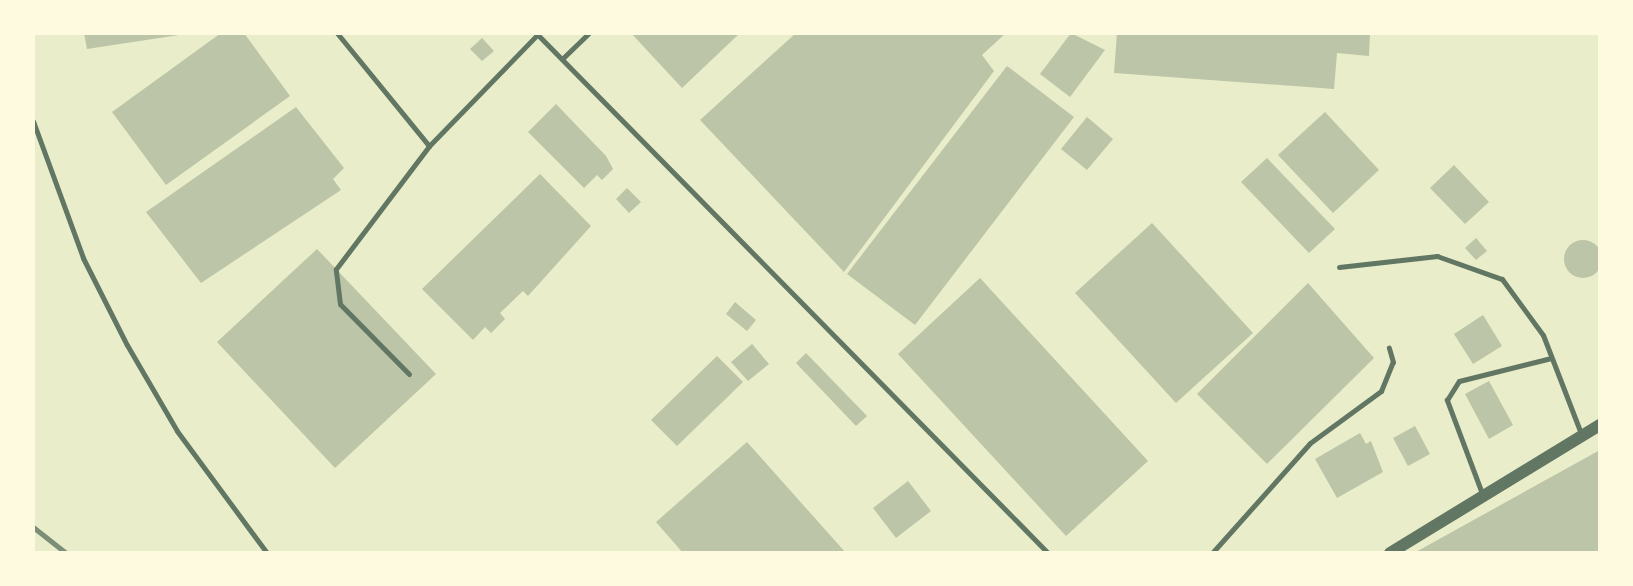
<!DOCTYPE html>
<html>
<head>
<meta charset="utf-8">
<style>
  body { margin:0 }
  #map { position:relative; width:1633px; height:586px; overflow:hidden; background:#e9edc9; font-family:Raleway,sans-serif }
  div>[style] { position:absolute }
  .building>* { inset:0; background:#bcc5a7 }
  .round { border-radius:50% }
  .service>* { height:5px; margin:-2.5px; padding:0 2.5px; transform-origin:2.5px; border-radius:2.5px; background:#617663 }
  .tertiary>* { height:12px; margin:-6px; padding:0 6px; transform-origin:6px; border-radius:6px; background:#617663 }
  .rail>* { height:5px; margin:-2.5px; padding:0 2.5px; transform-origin:2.5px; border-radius:2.5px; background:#7c8e77 }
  span { translate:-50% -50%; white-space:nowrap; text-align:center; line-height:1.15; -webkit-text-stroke:7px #fefae0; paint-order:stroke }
  .frame { position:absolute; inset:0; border:35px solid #fefae0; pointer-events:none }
</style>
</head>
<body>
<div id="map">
  <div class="building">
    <i style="clip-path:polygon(84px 33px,179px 33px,179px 35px,87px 49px)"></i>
    <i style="clip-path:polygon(221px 33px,244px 33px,290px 96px,166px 185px,112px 112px)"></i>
    <i style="clip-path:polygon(631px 33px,740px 33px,682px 88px)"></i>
    <i style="clip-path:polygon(796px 33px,1006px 33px,982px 55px,994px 71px,844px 272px,700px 120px)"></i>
    <i style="clip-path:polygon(1071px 33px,1105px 50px,1070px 97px,1040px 74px)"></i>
    <i style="clip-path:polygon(1117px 33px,1370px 33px,1369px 56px,1337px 53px,1334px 89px,1114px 73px)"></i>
    <i style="clip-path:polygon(482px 38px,494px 51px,482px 61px,470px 49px)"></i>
    <i style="clip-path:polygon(1007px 66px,1074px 117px,915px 325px,847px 274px)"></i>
    <i style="clip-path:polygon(556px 104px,606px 156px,613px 169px,602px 180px,597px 175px,584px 188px,528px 132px)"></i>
    <i style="clip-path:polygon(296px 107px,344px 168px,333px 179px,341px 190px,201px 283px,146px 212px)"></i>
    <i style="clip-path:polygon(1325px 112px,1379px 170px,1333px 213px,1278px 155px)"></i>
    <i style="clip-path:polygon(1087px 117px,1113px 139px,1087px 170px,1061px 149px)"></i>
    <i style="clip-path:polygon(1267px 158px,1335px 229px,1309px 253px,1241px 182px)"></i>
    <i style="clip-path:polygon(1454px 165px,1489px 202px,1465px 224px,1430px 188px)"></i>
    <i style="clip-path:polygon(540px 174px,591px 226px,528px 296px,523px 291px,500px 313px,505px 319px,491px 333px,485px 327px,473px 340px,422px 289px)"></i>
    <i style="clip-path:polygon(627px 188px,641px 202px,629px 213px,616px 199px)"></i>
    <i style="clip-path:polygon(1152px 223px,1253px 333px,1176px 403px,1075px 293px)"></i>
    <i style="clip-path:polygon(1476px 238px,1487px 251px,1476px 260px,1465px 248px)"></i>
    <i class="round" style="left:1564px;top:240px;width:38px;height:38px"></i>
    <i style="clip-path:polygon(317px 249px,436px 374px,335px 468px,217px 342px)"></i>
    <i style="clip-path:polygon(980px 278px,1148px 461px,1066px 536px,898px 354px)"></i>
    <i style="clip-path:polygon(1308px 283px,1374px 358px,1267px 464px,1197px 394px)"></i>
    <i style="clip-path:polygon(735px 302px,756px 320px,747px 331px,726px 314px)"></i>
    <i style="clip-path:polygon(1483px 315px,1502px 346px,1473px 364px,1454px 334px)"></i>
    <i style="clip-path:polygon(752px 344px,769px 364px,748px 381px,731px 362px)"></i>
    <i style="clip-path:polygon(806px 353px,867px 416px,856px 426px,796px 363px)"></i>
    <i style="clip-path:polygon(717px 356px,743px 382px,677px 446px,651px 420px)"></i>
    <i style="clip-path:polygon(1489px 381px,1513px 425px,1489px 439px,1465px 394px)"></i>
    <i style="clip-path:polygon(1415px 426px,1430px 454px,1408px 466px,1393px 438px)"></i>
    <i style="clip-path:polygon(1360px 433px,1366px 444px,1371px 441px,1383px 472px,1337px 498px,1315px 459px)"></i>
    <i style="clip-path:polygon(747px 442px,846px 553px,683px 553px,656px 522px)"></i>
    <i style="clip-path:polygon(1600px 450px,1600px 553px,1414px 553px)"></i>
    <i style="clip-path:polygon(908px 481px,931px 511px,896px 538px,873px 508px)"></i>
  </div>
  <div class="service">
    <i style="left:337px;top:33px;width:146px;rotate:50.8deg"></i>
    <i style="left:536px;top:33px;width:730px;rotate:45.44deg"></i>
    <i style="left:562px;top:59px;width:37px;rotate:-44deg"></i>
    <i style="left:33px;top:121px;width:146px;rotate:69.9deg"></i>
    <i style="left:83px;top:258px;width:97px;rotate:63.2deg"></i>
    <i style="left:127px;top:345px;width:99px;rotate:59.8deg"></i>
    <i style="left:177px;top:431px;width:152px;rotate:53.6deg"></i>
    <i style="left:1339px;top:267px;width:99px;rotate:-6.4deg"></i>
    <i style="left:1437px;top:256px;width:69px;rotate:19.5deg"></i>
    <i style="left:1502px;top:279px;width:69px;rotate:53.8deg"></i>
    <i style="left:1543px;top:335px;width:108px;rotate:68.9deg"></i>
    <i style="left:409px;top:374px;width:98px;rotate:-134.6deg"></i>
    <i style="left:340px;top:304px;width:35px;rotate:-97deg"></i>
    <i style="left:336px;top:269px;width:154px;rotate:-52.9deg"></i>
    <i style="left:429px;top:146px;width:155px;rotate:-45.8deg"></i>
    <i style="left:1483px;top:496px;width:103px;rotate:-110.6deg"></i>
    <i style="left:1447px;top:400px;width:22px;rotate:-58deg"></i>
    <i style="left:1459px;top:381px;width:95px;rotate:-14deg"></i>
    <i style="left:1212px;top:553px;width:147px;rotate:-48.3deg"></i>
    <i style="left:1310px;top:443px;width:88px;rotate:-36.2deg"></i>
    <i style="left:1381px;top:391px;width:31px;rotate:-68deg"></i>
    <i style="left:1393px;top:362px;width:15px;rotate:-106deg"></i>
  </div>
  <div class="tertiary">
    <i style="left:1390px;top:553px;width:246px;rotate:-31.4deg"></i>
  </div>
  <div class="rail">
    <i style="left:33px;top:527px;width:42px;rotate:38.2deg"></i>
  </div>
  <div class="frame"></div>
</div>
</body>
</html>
